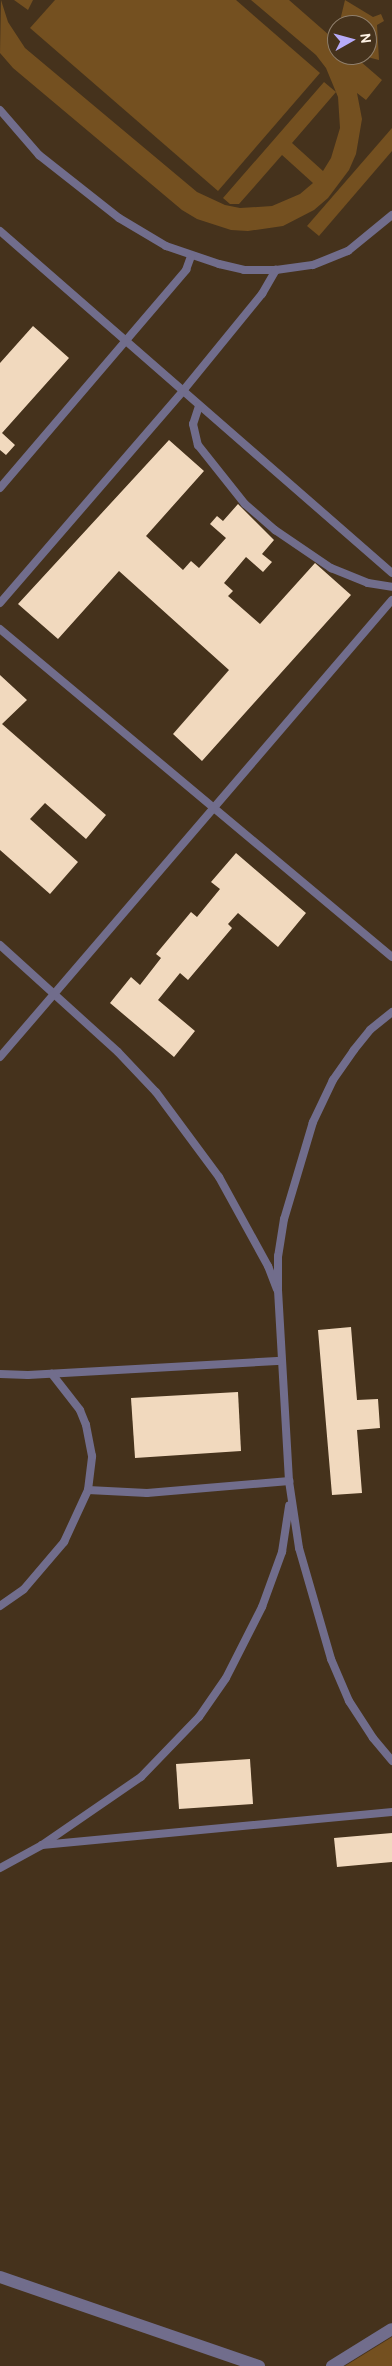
<!DOCTYPE html>
<html>
<head>
<meta charset="utf-8">
<style>
  body { margin:0 }
  #map { position:relative; width:392px; height:2366px; overflow:hidden; background:#45321c; font-family:Cabin,sans-serif }
  div>[style] { position:absolute }
  .green>* { inset:0; background:#745020 }
  .building>* { inset:0; background:#f1d9be }
  .service>* { height:8px; margin:-4px; padding:0 4px; transform-origin:4px; border-radius:4px; background:#716d8c }
  .minor>* { height:12px; margin:-6px; padding:0 6px; transform-origin:6px; border-radius:6px; background:#716d8c }
  .tertiary>* { height:12px; margin:-6px; padding:0 6px; transform-origin:6px; border-radius:6px; background:#716d8c }
  span { translate:-50% -50%; white-space:nowrap; text-align:center; line-height:1.15; -webkit-text-stroke:5px #45321c; paint-order:stroke }
  .north { position:absolute; left:327px; top:15px; width:50px; height:50px; box-sizing:border-box; background:#45321c; border:1px solid #8f7f6c; border-radius:50%; rotate:83deg; font-size:14px; font-weight:700; line-height:20px; text-align:center; color:#fff3e5 }
  .north::after { content:''; display:block; margin:auto; width:18px; height:22px; background:#b7abf8; clip-path:polygon(50% 0,100% 100%,50% 72%,0 100%) }
</style>
</head>
<body>
<div id="map">
  <div class="green">
    <i style="clip-path:polygon(1px 0,8px 22px,25px 48px,197px 192px,225px 205px,240px 208px,272px 206px,300px 194px,313px 183px,282px 155px,239px 204px,230px 204px,223px 198px,324px 82px,336px 92px,292px 143px,323px 171px,331px 158px,340px 128px,338px 97px,326px 68px,316px 55px,251px 0,289px 0,337px 42px,337px 55px,353px 55px,382px 80px,366px 100px,357px 93px,362px 119px,356px 154px,349px 170px,328px 198px,314px 210px,283px 226px,248px 231px,231px 230px,197px 219px,182px 210px,13px 68px,0 53px)"></i>
    <i style="clip-path:polygon(14px 0,33px 0,28px 10px)"></i>
    <i style="clip-path:polygon(55px 0,236px 0,320px 73px,218px 191px,30px 28px)"></i>
    <i style="clip-path:polygon(345px 0,373px 17px,381px 14px,384px 21px,377px 25px,379px 60px,359px 55px,367px 55px,367px 25px,339px 25px)"></i>
    <i style="clip-path:polygon(392px 128px,392px 151px,319px 236px,307px 226px)"></i>
    <i style="clip-path:polygon(392px 2337px,392px 2366px,345px 2366px)"></i>
  </div>
  <div class="building">
    <i style="clip-path:polygon(33px 326px,69px 358px,2px 433px,15px 445px,6px 455px,0 450px,0 363px)"></i>
    <i style="clip-path:polygon(169px 440px,204px 471px,146px 536px,183px 570px,191px 561px,199px 568px,226px 538px,210px 524px,217px 516px,223px 521px,238px 504px,274px 540px,262px 554px,272px 562px,263px 572px,246px 557px,224px 583px,233px 591px,228px 596px,260px 624px,315px 563px,351px 595px,202px 761px,173px 734px,229px 670px,119px 571px,58px 639px,18px 604px)"></i>
    <i style="clip-path:polygon(0 675px,27px 700px,2px 724px,106px 815px,86px 839px,45px 803px,30px 819px,78px 862px,50px 894px,0 850px)"></i>
    <i style="clip-path:polygon(236px 853px,306px 913px,278px 947px,238px 913px,228px 924px,232px 928px,188px 980px,180px 973px,158px 1000px,195px 1031px,174px 1057px,110px 1003px,131px 977px,140px 985px,161px 958px,156px 954px,191px 912px,197px 917px,220px 889px,211px 882px)"></i>
    <i style="clip-path:polygon(351px 1327px,357px 1400px,378px 1399px,380px 1428px,357px 1430px,362px 1493px,332px 1495px,318px 1330px)"></i>
    <i style="clip-path:polygon(238px 1392px,241px 1451px,135px 1458px,131px 1398px)"></i>
    <i style="clip-path:polygon(250px 1759px,253px 1804px,179px 1809px,176px 1764px)"></i>
    <i style="clip-path:polygon(392px 1833px,392px 1862px,337px 1867px,334px 1838px)"></i>
  </div>
  <div class="service">
    <i style="left:0;top:110px;width:60px;rotate:49.1deg"></i>
    <i style="left:39px;top:155px;width:102px;rotate:38.2deg"></i>
    <i style="left:119px;top:218px;width:55px;rotate:30.8deg"></i>
    <i style="left:166px;top:246px;width:56px;rotate:18.8deg"></i>
    <i style="left:219px;top:264px;width:26px;rotate:13deg"></i>
    <i style="left:244px;top:270px;width:32px"></i>
    <i style="left:276px;top:270px;width:37px;rotate:-8deg"></i>
    <i style="left:313px;top:265px;width:38px;rotate:-22deg"></i>
    <i style="left:348px;top:251px;width:57px;rotate:-39.3deg"></i>
    <i style="left:0;top:231px;width:520px;rotate:41.1deg"></i>
    <i style="left:199px;top:406px;width:19px;rotate:108deg"></i>
    <i style="left:193px;top:424px;width:22px;rotate:77deg"></i>
    <i style="left:198px;top:445px;width:75px;rotate:51.5deg"></i>
    <i style="left:245px;top:504px;width:40px;rotate:41deg"></i>
    <i style="left:275px;top:530px;width:68px;rotate:34.2deg"></i>
    <i style="left:331px;top:568px;width:40px;rotate:22deg"></i>
    <i style="left:368px;top:583px;width:24px;rotate:9deg"></i>
    <i style="left:0;top:488px;width:287px;rotate:-49.5deg"></i>
    <i style="left:186px;top:270px;width:15px;rotate:-70deg"></i>
    <i style="left:0;top:603px;width:279px;rotate:-49.2deg"></i>
    <i style="left:182px;top:392px;width:127px;rotate:-50.8deg"></i>
    <i style="left:262px;top:294px;width:28px;rotate:-60deg"></i>
    <i style="left:0;top:629px;width:511px;rotate:39.92deg"></i>
    <i style="left:0;top:945px;width:159px;rotate:42.2deg"></i>
    <i style="left:118px;top:1052px;width:55px;rotate:46.5deg"></i>
    <i style="left:156px;top:1092px;width:106px;rotate:53.5deg"></i>
    <i style="left:219px;top:1177px;width:102px;rotate:61.2deg"></i>
    <i style="left:268px;top:1266px;width:25px;rotate:69deg"></i>
    <i style="left:392px;top:1012px;width:28px;rotate:141deg"></i>
    <i style="left:370px;top:1030px;width:26px;rotate:129deg"></i>
    <i style="left:354px;top:1050px;width:37px;rotate:125deg"></i>
    <i style="left:333px;top:1080px;width:47px;rotate:115.5deg"></i>
    <i style="left:313px;top:1122px;width:101px;rotate:106.6deg"></i>
    <i style="left:284px;top:1219px;width:37px;rotate:99deg"></i>
    <i style="left:278px;top:1256px;width:34px;rotate:90deg"></i>
    <i style="left:278px;top:1290px;width:191px;rotate:86.7deg"></i>
    <i style="left:289px;top:1481px;width:68px;rotate:81.5deg"></i>
    <i style="left:299px;top:1548px;width:116px;rotate:73.9deg"></i>
    <i style="left:331px;top:1659px;width:46px;rotate:66.8deg"></i>
    <i style="left:349px;top:1701px;width:44px;rotate:57deg"></i>
    <i style="left:373px;top:1738px;width:30px;rotate:50deg"></i>
    <i style="left:0;top:1057px;width:602px;rotate:-49.38deg"></i>
    <i style="left:0;top:1374px;width:28px;rotate:2deg"></i>
    <i style="left:28px;top:1375px;width:254px;rotate:-3.2deg"></i>
    <i style="left:88px;top:1490px;width:59px;rotate:2.9deg"></i>
    <i style="left:147px;top:1493px;width:143px;rotate:-4.8deg"></i>
    <i style="left:0;top:1606px;width:29px;rotate:-35deg"></i>
    <i style="left:24px;top:1589px;width:62px;rotate:-49.6deg"></i>
    <i style="left:64px;top:1542px;width:57px;rotate:-65.2deg"></i>
    <i style="left:88px;top:1490px;width:34px;rotate:-83deg"></i>
    <i style="left:92px;top:1456px;width:32px;rotate:-101deg"></i>
    <i style="left:86px;top:1425px;width:16px;rotate:-112deg"></i>
    <i style="left:80px;top:1410px;width:46px;rotate:-127.9deg"></i>
    <i style="left:42px;top:1845px;width:120px;rotate:-34.5deg"></i>
    <i style="left:141px;top:1777px;width:83px;rotate:-46deg"></i>
    <i style="left:199px;top:1717px;width:47px;rotate:-55.3deg"></i>
    <i style="left:226px;top:1678px;width:80px;rotate:-63.1deg"></i>
    <i style="left:262px;top:1607px;width:59px;rotate:-70deg"></i>
    <i style="left:282px;top:1552px;width:47px;rotate:-81.3deg"></i>
    <i style="left:0;top:1868px;width:48px;rotate:-28.7deg"></i>
    <i style="left:42px;top:1845px;width:352px;rotate:-5.4deg"></i>
  </div>
  <div class="minor">
    <i style="left:332px;top:2366px;width:70px;rotate:-31.7deg"></i>
  </div>
  <div class="tertiary">
    <i style="left:0;top:2277px;width:274px;rotate:19deg"></i>
  </div>
  <div class="north">N</div>
</div>
</body>
</html>
